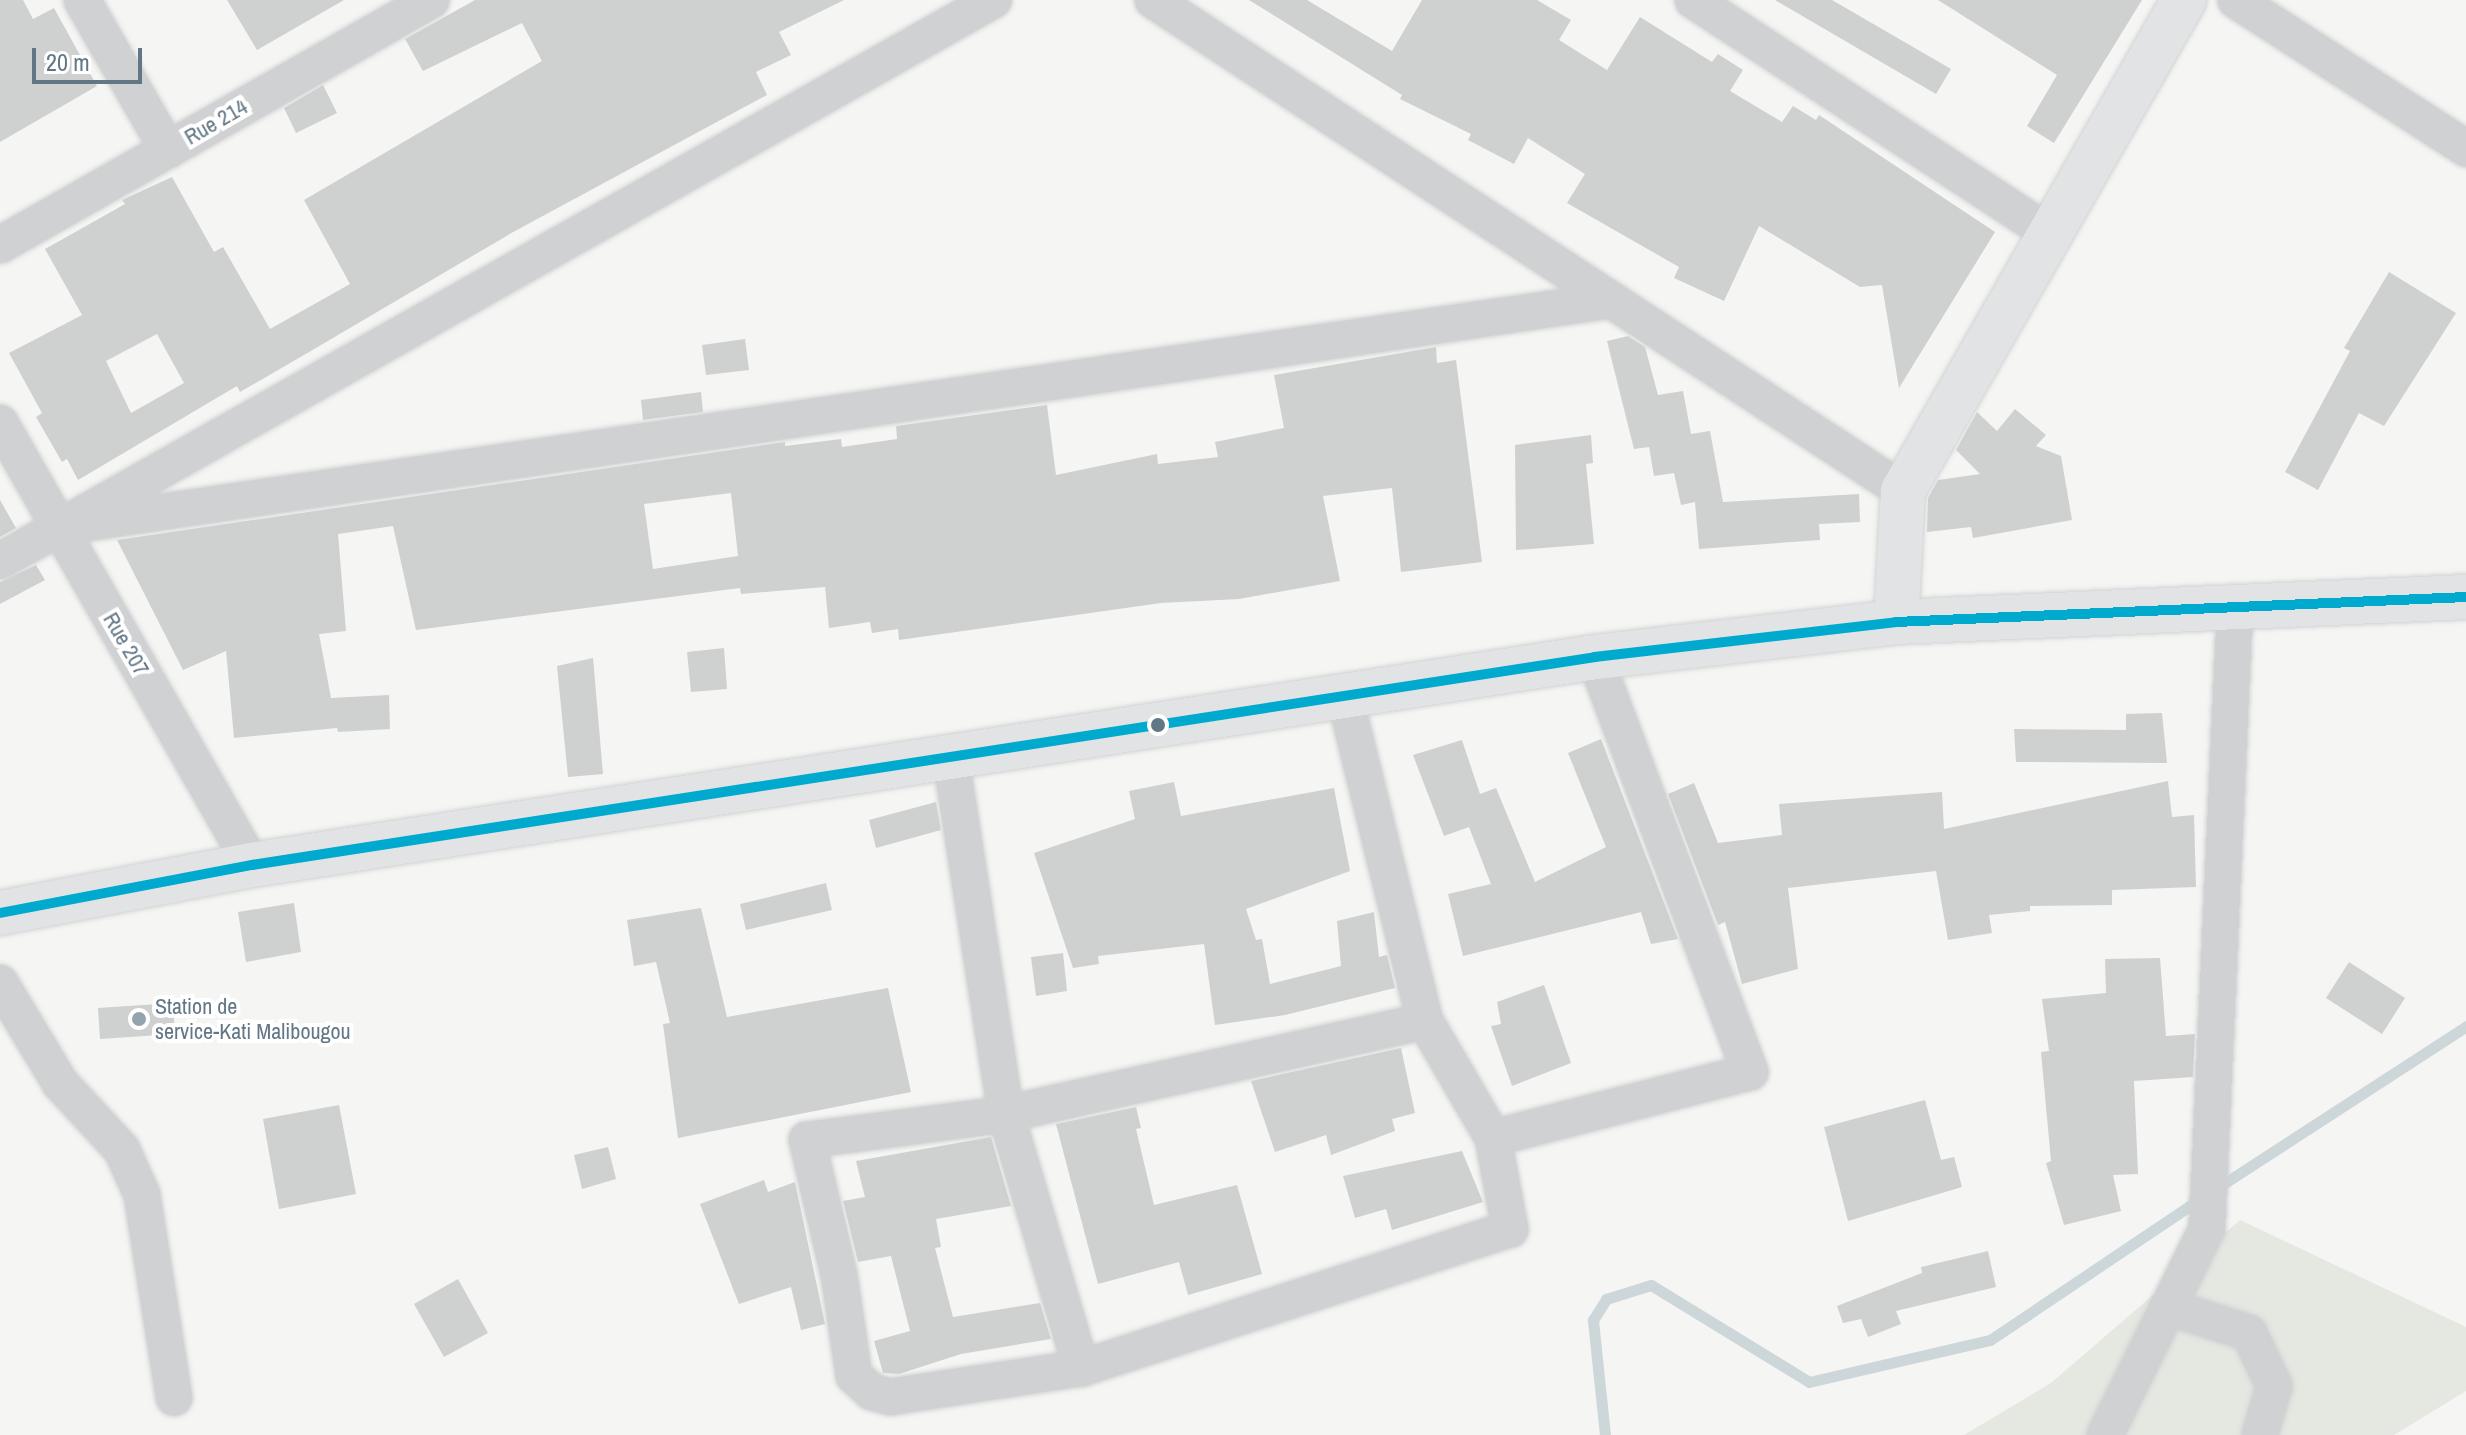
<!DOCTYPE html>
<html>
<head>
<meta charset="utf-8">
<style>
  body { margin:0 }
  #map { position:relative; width:2466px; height:1435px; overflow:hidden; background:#f5f5f3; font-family:"Archivo Narrow",sans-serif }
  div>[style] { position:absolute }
  .green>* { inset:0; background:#e4e8e1 }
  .stream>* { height:11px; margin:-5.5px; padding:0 5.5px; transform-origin:5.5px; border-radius:5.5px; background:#cdd6d8 }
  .building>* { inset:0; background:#cfd1d0 }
  .roads { filter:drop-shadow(0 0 2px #d0d2d3) drop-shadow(0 0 2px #d0d2d3) }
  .street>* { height:36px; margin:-18px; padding:0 18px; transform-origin:18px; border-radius:18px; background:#d0d1d2 }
  .secondary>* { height:44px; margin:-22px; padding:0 22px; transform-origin:22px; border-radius:22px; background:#e2e3e4 }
  .highway>* { height:44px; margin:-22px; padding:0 22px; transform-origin:22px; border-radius:22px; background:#e2e3e4 }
  .bus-1>* { height:10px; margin:-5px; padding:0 5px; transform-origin:5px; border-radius:5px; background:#00a9ce }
  .dots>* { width:22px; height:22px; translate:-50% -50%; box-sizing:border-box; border:4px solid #fff; border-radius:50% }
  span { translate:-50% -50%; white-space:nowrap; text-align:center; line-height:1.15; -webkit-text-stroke:8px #fff; paint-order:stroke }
  .street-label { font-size:22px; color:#627785 }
  .poi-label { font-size:22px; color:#627785 }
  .left { translate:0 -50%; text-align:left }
  .scale { position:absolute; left:32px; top:48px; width:110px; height:36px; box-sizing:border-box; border:4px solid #627785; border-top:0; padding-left:10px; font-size:24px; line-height:28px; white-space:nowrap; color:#627785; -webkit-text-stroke:6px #fff; paint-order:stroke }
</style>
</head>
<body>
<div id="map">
  <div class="green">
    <i style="clip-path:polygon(2240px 1220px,2466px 1327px,2466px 1391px,2394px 1435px,1964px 1435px,2051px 1383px)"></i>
  </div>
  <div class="stream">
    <i style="left:2217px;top:1188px;width:297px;rotate:-33deg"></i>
    <i style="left:1605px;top:1435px;width:116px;rotate:-96deg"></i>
    <i style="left:1593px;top:1320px;width:25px;rotate:-58deg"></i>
    <i style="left:1606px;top:1299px;width:47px;rotate:-17.3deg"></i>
    <i style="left:1651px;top:1285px;width:185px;rotate:31.5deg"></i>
    <i style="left:1809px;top:1382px;width:186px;rotate:-13.1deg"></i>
    <i style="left:1990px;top:1340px;width:253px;rotate:-33.9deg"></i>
  </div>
  <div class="building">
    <i style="clip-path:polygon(0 0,23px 0,33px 19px,54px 8px,97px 86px,0 142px)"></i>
    <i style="clip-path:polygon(227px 0,344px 0,257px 50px)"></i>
    <i style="clip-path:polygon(evenodd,475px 0,844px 0,779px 32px,791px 55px,756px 72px,767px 95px,515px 231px,292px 362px,240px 392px,237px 386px,78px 480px,67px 459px,62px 462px,36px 417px,42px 413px,9px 353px,82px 315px,45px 249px,125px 204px,122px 200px,172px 177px,214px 252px,223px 247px,270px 329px,350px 284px,304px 200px,542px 61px,522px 23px,423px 71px,405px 39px,475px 0,157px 334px,184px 383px,131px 413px,106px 361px,157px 334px)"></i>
    <i style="clip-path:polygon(1249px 0,1307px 0,1392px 51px,1422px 0,1537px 0,1571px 20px,1559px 40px,1607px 70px,1640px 17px,1712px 62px,1718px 54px,1743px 70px,1730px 91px,1782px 122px,1793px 106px,1816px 120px,1819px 115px,1995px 232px,1899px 388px,1882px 285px,1860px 287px,1759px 226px,1724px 301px,1674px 278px,1679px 267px,1567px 203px,1585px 174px,1528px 138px,1514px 164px,1468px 140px,1471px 134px,1400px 99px,1402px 95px)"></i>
    <i style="clip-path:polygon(1775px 0,1832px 0,1951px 69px,1936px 94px)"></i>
    <i style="clip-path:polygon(1938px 0,2142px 0,2054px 143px,2027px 126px,2057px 75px)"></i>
    <i style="clip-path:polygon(323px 85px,337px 113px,296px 133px,284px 108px)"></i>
    <i style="clip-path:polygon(2389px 272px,2456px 313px,2384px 426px,2359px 413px,2318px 490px,2285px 472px,2350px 351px,2344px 348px)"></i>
    <i style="clip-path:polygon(1628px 336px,1645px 347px,1658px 395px,1683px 391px,1691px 434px,1710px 431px,1723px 502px,1859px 494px,1860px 522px,1819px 524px,1820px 540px,1699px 549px,1695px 502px,1681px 505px,1674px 473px,1654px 476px,1649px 447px,1634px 449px,1607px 341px)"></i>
    <i style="clip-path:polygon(745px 339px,749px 370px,706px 375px,702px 345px)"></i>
    <i style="clip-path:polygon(evenodd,1436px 347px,1437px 363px,1456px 360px,1482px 562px,1401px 572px,1392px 488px,1323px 496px,1340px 581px,1239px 599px,1161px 603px,899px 640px,898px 629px,872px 633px,870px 622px,829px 628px,825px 587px,741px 594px,740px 588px,416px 630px,393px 526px,338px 534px,346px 631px,319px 634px,331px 698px,389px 695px,390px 729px,338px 732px,337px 728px,234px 738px,226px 651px,183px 670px,117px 540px,785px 442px,785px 446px,841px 439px,842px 447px,897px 439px,896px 426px,1047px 405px,1056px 475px,1157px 454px,1158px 464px,1218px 457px,1215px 442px,1284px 428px,1274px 375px,1436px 347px,731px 493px,738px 556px,653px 569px,644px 504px,731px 493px)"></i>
    <i style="clip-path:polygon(701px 392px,703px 412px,643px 420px,641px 400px)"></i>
    <i style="clip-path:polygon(2015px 409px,2046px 435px,2036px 446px,2061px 456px,2072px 520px,1973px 538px,1971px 527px,1927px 532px,1928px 498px,1938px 480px,1980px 474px,1956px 450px,1977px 412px,1997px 431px)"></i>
    <i style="clip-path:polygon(1591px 435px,1593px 463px,1586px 464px,1594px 544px,1516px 550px,1515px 445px)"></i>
    <i style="clip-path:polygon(0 500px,16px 528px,0 537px)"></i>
    <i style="clip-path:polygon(36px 565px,45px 580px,0 604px,0 582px)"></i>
    <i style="clip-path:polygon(724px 648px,727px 689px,691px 692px,687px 652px)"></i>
    <i style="clip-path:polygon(593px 658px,603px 774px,568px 777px,557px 666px)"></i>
    <i style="clip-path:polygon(2162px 713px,2167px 763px,2016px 762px,2014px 729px,2126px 730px,2126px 714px)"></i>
    <i style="clip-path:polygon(1601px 739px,1678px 939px,1651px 944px,1641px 912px,1463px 956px,1448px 894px,1491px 884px,1469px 827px,1444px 836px,1413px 755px,1462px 740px,1480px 794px,1496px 788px,1535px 882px,1606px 847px,1568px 753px)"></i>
    <i style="clip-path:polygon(2168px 781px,2172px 817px,2194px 815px,2196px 887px,2112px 890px,2112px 905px,2030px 906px,2030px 911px,1989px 915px,1992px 933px,1948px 940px,1936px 871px,1788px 888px,1798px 969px,1742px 984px,1725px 922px,1718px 925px,1668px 794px,1694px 783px,1718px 843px,1782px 835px,1779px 804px,1942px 792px,1944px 829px)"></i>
    <i style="clip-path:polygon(1174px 782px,1181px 816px,1334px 788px,1350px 871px,1246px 909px,1256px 940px,1262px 939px,1270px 984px,1341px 966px,1337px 921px,1374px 912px,1379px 957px,1387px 955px,1395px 988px,1285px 1015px,1215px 1025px,1204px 944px,1098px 956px,1099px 964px,1073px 968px,1034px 853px,1135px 819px,1129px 791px)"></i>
    <i style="clip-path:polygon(936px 802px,941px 830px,876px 848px,869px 820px)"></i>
    <i style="clip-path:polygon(826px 883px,832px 910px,746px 930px,740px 904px)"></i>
    <i style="clip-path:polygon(294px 903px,301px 952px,246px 962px,238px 912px)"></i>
    <i style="clip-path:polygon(701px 908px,727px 1017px,888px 988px,911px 1092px,678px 1138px,663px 1024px,670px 1023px,656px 962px,634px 966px,627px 920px)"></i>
    <i style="clip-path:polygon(1063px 953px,1067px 991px,1036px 996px,1031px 957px)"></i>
    <i style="clip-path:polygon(2160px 958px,2166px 1036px,2195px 1034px,2193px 1077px,2134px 1081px,2138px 1174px,2113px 1175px,2121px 1211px,2064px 1225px,2046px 1163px,2051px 1161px,2041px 1052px,2049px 1051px,2042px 999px,2106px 993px,2105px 959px)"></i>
    <i style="clip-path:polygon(2349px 962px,2405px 998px,2382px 1034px,2326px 998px)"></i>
    <i style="clip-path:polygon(1544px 985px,1571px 1063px,1512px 1086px,1491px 1026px,1501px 1024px,1497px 1002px)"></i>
    <i style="clip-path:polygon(173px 1003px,175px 1034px,100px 1039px,98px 1008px)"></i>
    <i style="clip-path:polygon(1401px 1048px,1415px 1113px,1392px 1119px,1395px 1131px,1331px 1155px,1326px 1135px,1275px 1152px,1251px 1081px)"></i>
    <i style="clip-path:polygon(1925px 1100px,1941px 1160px,1954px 1157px,1962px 1187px,1848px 1221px,1824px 1127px)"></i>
    <i style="clip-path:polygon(339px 1105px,356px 1194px,279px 1209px,263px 1119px)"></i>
    <i style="clip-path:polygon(1136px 1107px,1141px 1128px,1136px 1129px,1154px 1205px,1237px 1185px,1262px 1274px,1188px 1295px,1179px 1262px,1098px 1284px,1056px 1124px)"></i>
    <i style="clip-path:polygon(991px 1137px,1011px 1206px,936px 1219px,941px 1247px,935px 1248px,953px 1317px,1040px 1303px,1051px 1339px,961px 1354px,899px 1374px,883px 1373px,874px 1341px,910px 1331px,891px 1256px,858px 1262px,843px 1201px,865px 1197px,856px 1161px)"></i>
    <i style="clip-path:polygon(608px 1147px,616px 1179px,582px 1189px,574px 1155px)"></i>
    <i style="clip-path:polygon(1462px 1151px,1483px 1202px,1392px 1230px,1386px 1209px,1355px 1218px,1343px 1176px)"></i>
    <i style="clip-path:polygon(764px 1180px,768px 1192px,795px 1182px,825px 1324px,801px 1330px,791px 1287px,739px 1304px,700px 1204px)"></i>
    <i style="clip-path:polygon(1988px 1251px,1996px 1287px,1896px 1311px,1901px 1324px,1868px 1337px,1861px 1319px,1843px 1323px,1837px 1306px,1922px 1273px,1921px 1267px)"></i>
    <i style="clip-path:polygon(458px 1279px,488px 1333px,444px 1357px,414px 1304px)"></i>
  </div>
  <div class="roads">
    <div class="street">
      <i style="left:82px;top:0;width:173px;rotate:60.2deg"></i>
      <i style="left:1153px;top:0;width:896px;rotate:33.21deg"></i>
      <i style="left:1693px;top:0;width:427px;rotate:33.2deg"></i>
      <i style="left:2236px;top:0;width:274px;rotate:32.8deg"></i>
      <i style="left:0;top:245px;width:496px;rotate:-29.6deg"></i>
      <i style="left:0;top:423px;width:509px;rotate:60.31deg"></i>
      <i style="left:59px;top:527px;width:1569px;rotate:-8.32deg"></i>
      <i style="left:0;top:561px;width:1141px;rotate:-29.46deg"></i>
      <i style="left:1345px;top:698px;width:333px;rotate:76.1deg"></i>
      <i style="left:1425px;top:1021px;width:135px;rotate:59.8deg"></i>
      <i style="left:1493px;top:1138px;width:93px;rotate:79.4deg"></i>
      <i style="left:1510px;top:1229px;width:451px;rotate:162deg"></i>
      <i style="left:1081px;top:1368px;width:193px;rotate:171.4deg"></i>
      <i style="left:890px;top:1397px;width:19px;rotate:-164deg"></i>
      <i style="left:872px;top:1392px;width:24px;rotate:-138deg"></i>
      <i style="left:854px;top:1376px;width:102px;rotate:-98.4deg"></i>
      <i style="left:839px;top:1275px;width:139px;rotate:-103.3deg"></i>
      <i style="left:807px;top:1140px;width:201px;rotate:-7.4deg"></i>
      <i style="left:1006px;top:1114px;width:429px;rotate:-12.5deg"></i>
      <i style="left:951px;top:759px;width:359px;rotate:81.2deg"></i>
      <i style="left:1006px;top:1114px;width:265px;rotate:73.5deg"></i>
      <i style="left:0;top:983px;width:117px;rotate:59deg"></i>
      <i style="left:60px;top:1083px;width:91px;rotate:47.2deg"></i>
      <i style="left:122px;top:1150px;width:49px;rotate:66deg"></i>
      <i style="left:142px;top:1195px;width:205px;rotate:81deg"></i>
      <i style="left:1493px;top:1138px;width:265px;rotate:-14.4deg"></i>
      <i style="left:1750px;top:1072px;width:443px;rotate:-110.5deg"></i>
      <i style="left:2168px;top:1307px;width:85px;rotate:17.8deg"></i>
      <i style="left:2249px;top:1333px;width:59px;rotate:64.7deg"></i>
      <i style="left:2274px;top:1386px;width:51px;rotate:105.9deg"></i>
      <i style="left:2105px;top:1435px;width:230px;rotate:-63.7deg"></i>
      <i style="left:2207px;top:1229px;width:626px;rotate:-87.43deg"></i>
    </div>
    <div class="secondary">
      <i style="left:1896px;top:622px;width:131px;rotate:-86.9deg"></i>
      <i style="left:1903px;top:491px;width:566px;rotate:-60.22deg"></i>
    </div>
    <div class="highway">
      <i style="left:0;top:913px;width:257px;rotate:-10.8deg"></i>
      <i style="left:252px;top:865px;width:1359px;rotate:-8.8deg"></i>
      <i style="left:1595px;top:657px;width:303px;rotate:-6.6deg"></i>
      <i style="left:1896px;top:622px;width:571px;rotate:-2.51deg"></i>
    </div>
  </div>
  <div class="bus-1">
    <i style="left:0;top:913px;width:257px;rotate:-10.8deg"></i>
    <i style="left:252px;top:865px;width:1359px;rotate:-8.8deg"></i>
    <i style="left:1595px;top:657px;width:303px;rotate:-6.6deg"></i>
    <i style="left:1896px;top:622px;width:571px;rotate:-2.51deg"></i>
  </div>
  <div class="dots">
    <i style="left:1158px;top:725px;background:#627785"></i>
    <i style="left:139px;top:1019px;background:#95a3ac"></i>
  </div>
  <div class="street-label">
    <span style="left:216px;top:122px;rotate:-30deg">Rue 214</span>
    <span style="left:126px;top:644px;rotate:60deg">Rue 207</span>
  </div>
  <div class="poi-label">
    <span class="left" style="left:155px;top:1019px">Station de<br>service-Kati Malibougou</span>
  </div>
  <div class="scale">20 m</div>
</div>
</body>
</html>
